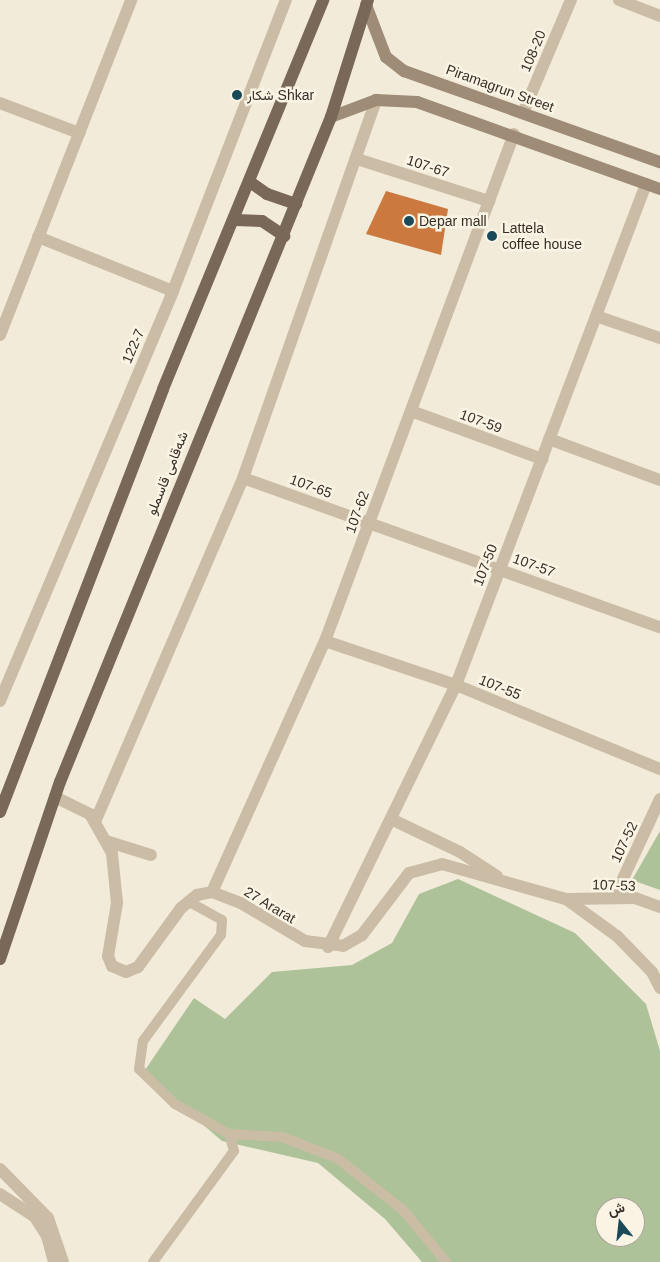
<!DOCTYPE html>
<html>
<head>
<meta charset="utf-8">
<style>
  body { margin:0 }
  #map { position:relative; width:660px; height:1262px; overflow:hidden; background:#f2ebd9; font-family:Helvetica,Vazirmatn,sans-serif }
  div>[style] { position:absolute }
  .green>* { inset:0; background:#adc299 }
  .building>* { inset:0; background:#cb793e }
  .service>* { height:10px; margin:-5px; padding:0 5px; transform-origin:5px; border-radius:5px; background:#cbbda5 }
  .minor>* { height:12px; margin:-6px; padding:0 6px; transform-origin:6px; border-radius:6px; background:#cbbda5 }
  .tertiary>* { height:12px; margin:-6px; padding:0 6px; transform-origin:6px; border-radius:6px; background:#cbbda5 }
  .secondary>* { height:12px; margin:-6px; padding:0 6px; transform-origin:6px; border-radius:6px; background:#9e8c76 }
  .primary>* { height:12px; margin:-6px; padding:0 6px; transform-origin:6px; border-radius:6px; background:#796857 }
  .dots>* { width:14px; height:14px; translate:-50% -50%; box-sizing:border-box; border:2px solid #faf4e5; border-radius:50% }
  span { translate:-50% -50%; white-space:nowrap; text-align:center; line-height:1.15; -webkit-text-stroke:5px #faf4e5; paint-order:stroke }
  .street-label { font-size:14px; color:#362e26 }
  .poi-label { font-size:14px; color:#362e26 }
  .left { translate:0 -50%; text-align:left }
  .north { position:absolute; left:595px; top:1197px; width:50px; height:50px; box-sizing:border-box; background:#faf4e5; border:1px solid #aca599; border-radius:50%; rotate:344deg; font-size:14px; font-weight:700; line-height:20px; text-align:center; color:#362e26 }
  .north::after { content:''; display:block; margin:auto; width:18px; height:22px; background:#1a4a59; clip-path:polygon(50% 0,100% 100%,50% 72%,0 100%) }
</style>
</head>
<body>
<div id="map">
  <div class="green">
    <i style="clip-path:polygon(660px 831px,660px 890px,632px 880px)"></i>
    <i style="clip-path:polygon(evenodd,458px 879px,575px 933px,646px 1004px,660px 1051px,660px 1262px,422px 1262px,385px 1219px,318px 1163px,222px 1141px,143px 1073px,194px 998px,225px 1019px,272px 972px,352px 965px,392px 943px,419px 894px,458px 879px,605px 1207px,635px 1207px,635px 1237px,605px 1237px,605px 1207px)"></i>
  </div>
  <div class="building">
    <i style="clip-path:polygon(386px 191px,448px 209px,441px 255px,366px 234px)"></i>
  </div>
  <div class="service">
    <i style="left:229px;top:1134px;width:53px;rotate:3.2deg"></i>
    <i style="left:282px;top:1137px;width:59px;rotate:20.9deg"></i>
    <i style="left:337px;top:1158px;width:85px;rotate:38.3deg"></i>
    <i style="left:404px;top:1211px;width:66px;rotate:50.5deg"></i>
    <i style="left:153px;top:1262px;width:137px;rotate:-53.9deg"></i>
    <i style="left:234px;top:1151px;width:18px;rotate:-106deg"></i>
    <i style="left:229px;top:1134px;width:62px;rotate:-150.9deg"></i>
    <i style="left:175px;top:1104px;width:50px;rotate:-135.8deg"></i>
    <i style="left:139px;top:1069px;width:28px;rotate:-82deg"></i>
    <i style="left:143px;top:1041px;width:132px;rotate:-53.7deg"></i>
    <i style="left:221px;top:935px;width:15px;rotate:-86deg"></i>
    <i style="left:222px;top:920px;width:38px;rotate:-151deg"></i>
  </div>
  <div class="minor">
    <i style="left:619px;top:0;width:44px;rotate:21.3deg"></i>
    <i style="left:0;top:103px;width:85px;rotate:20.8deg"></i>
    <i style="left:523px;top:113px;width:123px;rotate:-67deg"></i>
    <i style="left:357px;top:159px;width:139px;rotate:17.7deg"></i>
    <i style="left:38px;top:237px;width:145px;rotate:21.8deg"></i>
    <i style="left:596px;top:316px;width:68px;rotate:19deg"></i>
    <i style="left:0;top:335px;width:360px;rotate:-68.6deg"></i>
    <i style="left:411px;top:411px;width:140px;rotate:20.1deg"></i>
    <i style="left:549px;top:439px;width:118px;rotate:20.3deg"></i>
    <i style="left:243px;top:478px;width:443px;rotate:19.7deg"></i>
    <i style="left:325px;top:641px;width:138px;rotate:18.6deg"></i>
    <i style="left:456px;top:685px;width:221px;rotate:22.4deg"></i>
    <i style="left:0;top:701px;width:445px;rotate:-67.1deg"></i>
    <i style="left:173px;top:291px;width:312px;rotate:-68.8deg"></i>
    <i style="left:393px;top:820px;width:74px;rotate:25.5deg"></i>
    <i style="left:460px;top:852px;width:44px;rotate:33deg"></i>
    <i style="left:95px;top:822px;width:374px;rotate:-66.7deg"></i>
    <i style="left:243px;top:478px;width:401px;rotate:-70.6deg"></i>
    <i style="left:106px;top:841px;width:47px;rotate:17.3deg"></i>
    <i style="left:212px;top:892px;width:275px;rotate:-65.8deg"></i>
    <i style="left:325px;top:641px;width:541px;rotate:-69.56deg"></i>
    <i style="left:614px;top:898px;width:109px;rotate:-65.1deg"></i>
    <i style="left:566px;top:899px;width:69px;rotate:-0.8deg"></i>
    <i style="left:635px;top:898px;width:27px;rotate:20deg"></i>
    <i style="left:328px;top:947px;width:292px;rotate:-64deg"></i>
    <i style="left:456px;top:685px;width:536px;rotate:-69.23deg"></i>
    <i style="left:0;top:1169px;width:69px;rotate:45.6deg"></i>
    <i style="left:48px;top:1218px;width:46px;rotate:71.2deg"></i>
    <i style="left:0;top:1194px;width:42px;rotate:33.3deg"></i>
    <i style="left:35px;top:1217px;width:22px;rotate:58deg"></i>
    <i style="left:47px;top:1236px;width:27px;rotate:75deg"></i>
  </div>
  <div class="tertiary">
    <i style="left:55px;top:797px;width:39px;rotate:26deg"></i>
    <i style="left:90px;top:814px;width:45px;rotate:60.6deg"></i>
    <i style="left:112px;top:853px;width:50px;rotate:84.3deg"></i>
    <i style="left:117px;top:903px;width:54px;rotate:99.6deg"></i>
    <i style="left:108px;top:956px;width:11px;rotate:68deg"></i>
    <i style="left:112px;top:966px;width:15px;rotate:23deg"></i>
    <i style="left:126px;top:972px;width:13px;rotate:-23deg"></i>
    <i style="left:138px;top:967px;width:73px;rotate:-53.9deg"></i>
    <i style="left:181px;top:908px;width:21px;rotate:-39deg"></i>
    <i style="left:197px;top:895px;width:15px;rotate:-11deg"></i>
    <i style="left:212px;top:892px;width:31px;rotate:21deg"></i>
    <i style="left:241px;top:903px;width:74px;rotate:30.7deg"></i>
    <i style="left:305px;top:941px;width:38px;rotate:7deg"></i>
    <i style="left:343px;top:946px;width:22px;rotate:-30deg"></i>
    <i style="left:362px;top:935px;width:78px;rotate:-52.8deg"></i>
    <i style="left:409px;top:873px;width:34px;rotate:-15deg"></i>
    <i style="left:442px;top:864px;width:129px;rotate:15.8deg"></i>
    <i style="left:566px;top:899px;width:63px;rotate:36deg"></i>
    <i style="left:617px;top:936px;width:50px;rotate:45.8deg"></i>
    <i style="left:652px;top:972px;width:18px;rotate:63deg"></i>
  </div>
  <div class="secondary">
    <i style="left:366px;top:5px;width:56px;rotate:69deg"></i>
    <i style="left:386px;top:57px;width:23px;rotate:38deg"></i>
    <i style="left:404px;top:71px;width:272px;rotate:19.6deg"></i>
    <i style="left:331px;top:117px;width:48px;rotate:-20.7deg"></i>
    <i style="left:376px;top:100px;width:41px;rotate:2.8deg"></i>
    <i style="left:417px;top:102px;width:258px;rotate:19.7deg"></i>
  </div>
  <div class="primary">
    <i style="left:250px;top:182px;width:21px;rotate:35deg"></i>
    <i style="left:267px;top:194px;width:31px;rotate:19deg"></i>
    <i style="left:235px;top:220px;width:27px;rotate:2deg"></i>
    <i style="left:262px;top:221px;width:27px;rotate:34deg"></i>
    <i style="left:0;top:812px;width:453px;rotate:-68.9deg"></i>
    <i style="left:163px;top:389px;width:421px;rotate:-67.6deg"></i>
    <i style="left:0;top:959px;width:187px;rotate:-71.3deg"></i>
    <i style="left:60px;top:782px;width:718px;rotate:-67.83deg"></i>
    <i style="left:331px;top:117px;width:123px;rotate:-72.5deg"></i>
  </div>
  <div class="dots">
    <i style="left:237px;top:95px;background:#1a4a59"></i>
    <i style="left:409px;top:221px;background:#1a4a59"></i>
    <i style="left:492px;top:236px;background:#1a4a59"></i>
  </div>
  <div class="street-label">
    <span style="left:533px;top:51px;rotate:-67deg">108-20</span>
    <span style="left:500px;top:88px;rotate:20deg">Piramagrun Street</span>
    <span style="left:428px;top:166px;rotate:18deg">107-67</span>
    <span style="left:133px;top:346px;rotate:-67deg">122-7</span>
    <span style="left:481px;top:421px;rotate:20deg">107-59</span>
    <span style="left:167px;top:473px;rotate:-68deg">شەقامی قاسملو</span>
    <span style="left:311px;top:486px;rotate:20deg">107-65</span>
    <span style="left:357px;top:512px;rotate:-70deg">107-62</span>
    <span style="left:485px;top:565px;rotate:-69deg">107-50</span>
    <span style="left:534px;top:565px;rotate:20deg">107-57</span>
    <span style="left:500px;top:687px;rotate:22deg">107-55</span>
    <span style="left:624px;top:842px;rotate:-65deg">107-52</span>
    <span style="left:614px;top:885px;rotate:2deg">107-53</span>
    <span style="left:270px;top:905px;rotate:31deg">27 Ararat</span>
  </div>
  <div class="poi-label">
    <span class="left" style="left:247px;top:95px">شکار Shkar</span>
    <span class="left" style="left:419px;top:221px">Depar mall</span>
    <span class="left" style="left:502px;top:236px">Lattela<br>coffee house</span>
  </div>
  <div class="north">ش</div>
</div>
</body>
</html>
